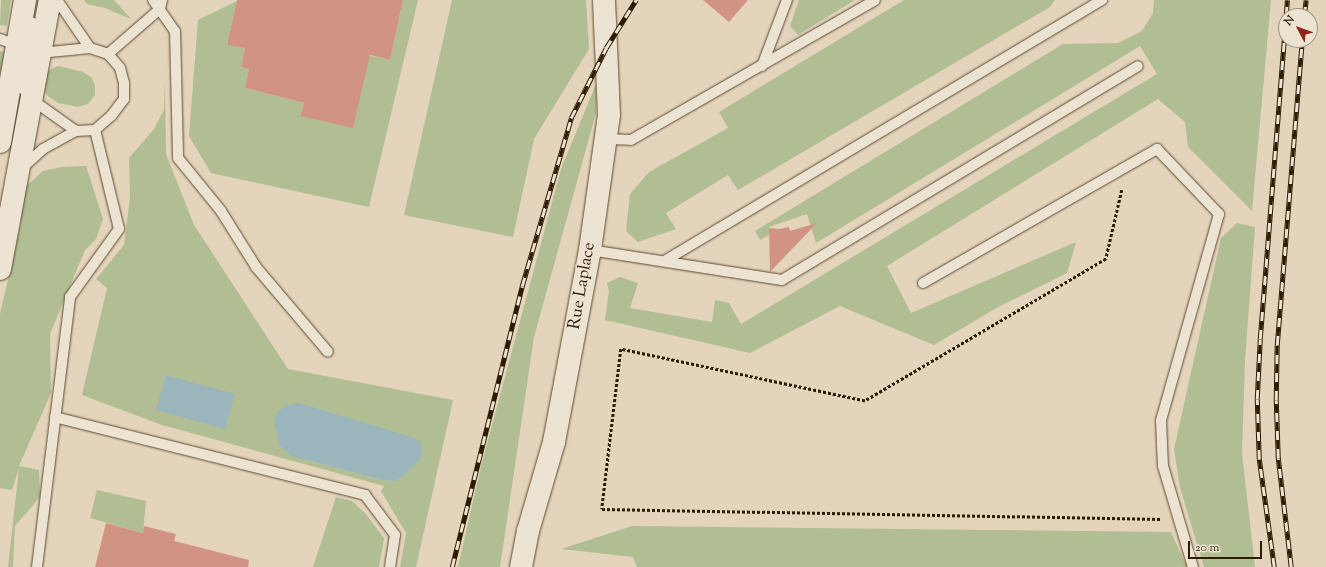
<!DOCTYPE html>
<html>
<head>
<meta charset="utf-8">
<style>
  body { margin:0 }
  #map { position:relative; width:1326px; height:567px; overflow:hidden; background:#e4d4bb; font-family:"Sorts Mill Goudy",serif }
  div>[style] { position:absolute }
  .green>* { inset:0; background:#b1bd92 }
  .water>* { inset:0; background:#9bb5bc }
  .building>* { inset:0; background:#d19384 }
  .path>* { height:2.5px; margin-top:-1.25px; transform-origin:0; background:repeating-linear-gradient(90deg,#2d1b02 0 3px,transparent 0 5px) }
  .roads { filter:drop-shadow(0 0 1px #5b4930) drop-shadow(0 0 1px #5b4930) }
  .lane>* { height:10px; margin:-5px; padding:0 5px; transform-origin:5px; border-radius:5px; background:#ede3d3 }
  .secondary>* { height:22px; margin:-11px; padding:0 11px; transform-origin:11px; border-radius:11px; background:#ede3d3 }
  .rail>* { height:4.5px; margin-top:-2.25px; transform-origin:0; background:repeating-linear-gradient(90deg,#ede3d3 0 9px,#2d1b02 0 18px); box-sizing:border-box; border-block:1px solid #2d1b02 }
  span { translate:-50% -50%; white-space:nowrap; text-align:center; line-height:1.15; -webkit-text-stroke:3px #ede3d3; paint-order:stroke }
  .street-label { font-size:17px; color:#2d1b02 }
  .north { position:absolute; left:1278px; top:8px; width:40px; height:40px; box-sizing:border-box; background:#ede3d3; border:1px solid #a0937f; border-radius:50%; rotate:311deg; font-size:11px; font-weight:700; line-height:16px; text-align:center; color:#2d1b02 }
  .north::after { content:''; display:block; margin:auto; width:14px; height:18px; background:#8f2418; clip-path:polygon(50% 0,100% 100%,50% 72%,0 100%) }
  .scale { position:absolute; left:1188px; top:541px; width:74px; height:18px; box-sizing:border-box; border:2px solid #2d1b02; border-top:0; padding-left:5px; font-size:12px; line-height:14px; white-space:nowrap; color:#2d1b02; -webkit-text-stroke:3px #ede3d3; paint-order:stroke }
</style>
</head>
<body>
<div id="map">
  <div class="green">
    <i style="clip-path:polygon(1px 0,11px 0,7px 26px,0 25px)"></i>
    <i style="clip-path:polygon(84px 0,114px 0,131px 19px,105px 8px,87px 4px)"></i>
    <i style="clip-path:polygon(403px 0,418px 0,369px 207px,211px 173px,189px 136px,198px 20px,237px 1px,227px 44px,245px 48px,241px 67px,249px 69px,245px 88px,304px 103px,300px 115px,353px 127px,365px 73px,335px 48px,390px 60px)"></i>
    <i style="clip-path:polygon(452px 0,586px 0,589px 49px,534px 139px,513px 237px,404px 215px)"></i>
    <i style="clip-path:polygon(799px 0,855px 0,798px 35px,790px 26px)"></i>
    <i style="clip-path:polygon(904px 0,1055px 0,1050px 7px,738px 190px,728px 175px,666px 213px,676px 229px,638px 242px,626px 231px,630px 194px,649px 172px,728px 128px,719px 112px)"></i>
    <i style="clip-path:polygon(1154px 0,1271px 0,1252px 211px,1188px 147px,1185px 122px,1158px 99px,887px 266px,911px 313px,1076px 242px,1067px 273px,998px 307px,934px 345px,840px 306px,750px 353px,605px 320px,609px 291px,607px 283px,620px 277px,638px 283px,630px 308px,712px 322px,715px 300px,729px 303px,741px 324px,1157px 74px,1140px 46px,816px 243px,807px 214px,769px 227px,769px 235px,760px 240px,755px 231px,1063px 44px,1118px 43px,1142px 31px,1153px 13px)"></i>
    <i style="clip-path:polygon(0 51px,5px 53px,0 82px)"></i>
    <i style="clip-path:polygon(59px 66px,83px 72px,92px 78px,95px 86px,95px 95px,88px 104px,78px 107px,58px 103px,48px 96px,42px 87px,42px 77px,51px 69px)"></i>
    <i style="clip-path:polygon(evenodd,165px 82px,166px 154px,194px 225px,288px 369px,453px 400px,416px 567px,400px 567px,406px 533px,381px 491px,384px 486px,162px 425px,82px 395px,107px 288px,96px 279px,124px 245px,130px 197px,129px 158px,154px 129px,164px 110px,165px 82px,292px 456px,395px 481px,382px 480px,292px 456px)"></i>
    <i style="clip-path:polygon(596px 84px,596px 113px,534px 337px,500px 567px,458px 567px,481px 466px,561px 169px)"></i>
    <i style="clip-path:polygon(86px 166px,103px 219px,96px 239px,85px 250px,50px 334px,51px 393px,19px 466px,39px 470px,40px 497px,15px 526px,13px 567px,8px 567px,19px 468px,12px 490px,0 488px,0 314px,20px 228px,24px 188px,43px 171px,62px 167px)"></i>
    <i style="clip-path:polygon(1237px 223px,1255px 227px,1245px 360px,1242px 453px,1255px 567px,1204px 567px,1180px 488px,1174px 449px,1221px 238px)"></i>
    <i style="clip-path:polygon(97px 490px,146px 501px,143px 533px,90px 518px)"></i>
    <i style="clip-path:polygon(336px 497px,352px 501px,365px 513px,384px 538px,379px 567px,313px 567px)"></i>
    <i style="clip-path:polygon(632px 526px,1171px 532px,1187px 567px,637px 567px,633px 557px,561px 549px)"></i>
  </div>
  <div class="water">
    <i style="clip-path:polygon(166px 375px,235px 394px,225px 429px,156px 410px)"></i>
    <i style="clip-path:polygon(299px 403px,412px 437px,420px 442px,422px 451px,420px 459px,404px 476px,395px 481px,382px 480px,292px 456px,279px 445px,274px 419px,278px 411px,287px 405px)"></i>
  </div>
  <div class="building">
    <i style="clip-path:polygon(237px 0,403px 0,390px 60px,370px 55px,353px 128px,300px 116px,304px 103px,245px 88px,249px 69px,241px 67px,245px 48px,227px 45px)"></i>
    <i style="clip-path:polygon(703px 0,748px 0,729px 22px)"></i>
    <i style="clip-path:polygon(817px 223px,770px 272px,769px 228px,779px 229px,789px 227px,790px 231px)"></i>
    <i style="clip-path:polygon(106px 523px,143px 533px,144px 526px,176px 534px,174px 541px,249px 560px,248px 567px,95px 567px)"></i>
  </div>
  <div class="path">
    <i style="left:1122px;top:190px;width:71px;rotate:103.1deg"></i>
    <i style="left:1106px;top:259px;width:280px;rotate:149.5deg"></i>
    <i style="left:865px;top:401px;width:249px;rotate:-168deg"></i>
    <i style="left:621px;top:349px;width:161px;rotate:96.8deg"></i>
    <i style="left:602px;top:509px;width:559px;rotate:1.02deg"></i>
  </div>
  <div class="roads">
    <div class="lane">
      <i style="left:57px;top:0;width:58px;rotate:55.5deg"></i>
      <i style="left:153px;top:0;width:38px;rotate:55deg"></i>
      <i style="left:175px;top:31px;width:127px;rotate:88.6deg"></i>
      <i style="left:178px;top:158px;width:68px;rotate:50.9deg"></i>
      <i style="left:221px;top:211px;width:66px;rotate:58deg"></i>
      <i style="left:256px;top:267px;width:111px;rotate:49.7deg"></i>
      <i style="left:0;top:39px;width:30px;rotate:20deg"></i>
      <i style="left:28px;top:49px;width:13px;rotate:18deg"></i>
      <i style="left:40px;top:53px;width:50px;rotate:-5.7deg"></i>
      <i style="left:90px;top:48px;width:19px;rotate:18deg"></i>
      <i style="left:108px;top:54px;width:18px;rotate:49deg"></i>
      <i style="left:120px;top:68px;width:16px;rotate:75deg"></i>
      <i style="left:124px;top:83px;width:16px;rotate:90deg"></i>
      <i style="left:124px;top:99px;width:21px;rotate:127deg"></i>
      <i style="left:111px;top:116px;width:21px;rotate:139deg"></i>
      <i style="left:95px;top:130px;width:19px;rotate:177deg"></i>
      <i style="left:76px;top:131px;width:55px;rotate:-144.6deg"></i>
      <i style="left:31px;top:99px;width:16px;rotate:-128deg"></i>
      <i style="left:21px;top:86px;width:21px;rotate:-79deg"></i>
      <i style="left:25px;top:65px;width:16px;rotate:-79deg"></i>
      <i style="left:28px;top:49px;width:27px;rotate:-82deg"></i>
      <i style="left:108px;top:54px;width:69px;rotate:-40.9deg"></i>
      <i style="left:160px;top:9px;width:9px;rotate:-77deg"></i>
      <i style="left:762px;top:66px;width:71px;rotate:-69.3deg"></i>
      <i style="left:606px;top:139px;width:25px;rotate:2deg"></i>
      <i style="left:631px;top:140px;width:281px;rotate:-29.8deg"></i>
      <i style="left:22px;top:168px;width:28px;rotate:-42deg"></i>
      <i style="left:43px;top:149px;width:38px;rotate:-29deg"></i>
      <i style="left:590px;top:250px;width:194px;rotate:8.9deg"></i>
      <i style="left:782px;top:280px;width:415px;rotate:-31deg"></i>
      <i style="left:666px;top:260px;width:508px;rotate:-30.81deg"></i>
      <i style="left:923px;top:283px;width:270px;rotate:-29.8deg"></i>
      <i style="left:1157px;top:149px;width:90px;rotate:46.4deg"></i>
      <i style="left:1219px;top:214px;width:215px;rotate:105.7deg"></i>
      <i style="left:1161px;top:421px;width:45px;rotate:87.5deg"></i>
      <i style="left:1163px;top:466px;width:105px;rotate:73.5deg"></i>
      <i style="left:55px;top:417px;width:320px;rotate:14.1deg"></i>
      <i style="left:365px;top:495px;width:50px;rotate:53.1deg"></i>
      <i style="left:395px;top:535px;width:32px;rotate:99deg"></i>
      <i style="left:37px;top:567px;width:272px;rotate:-83deg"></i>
      <i style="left:70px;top:297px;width:84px;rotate:-54.2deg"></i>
      <i style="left:119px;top:229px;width:102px;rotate:-103.6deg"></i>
    </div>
    <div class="secondary">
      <i style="left:0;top:142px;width:144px;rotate:-80deg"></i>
      <i style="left:0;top:269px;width:274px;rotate:-79.5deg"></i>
      <i style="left:521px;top:567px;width:37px;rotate:-79deg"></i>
      <i style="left:528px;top:531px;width:93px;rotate:-73.7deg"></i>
      <i style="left:554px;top:442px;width:195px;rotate:-79.4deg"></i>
      <i style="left:590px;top:250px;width:136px;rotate:-82deg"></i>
      <i style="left:609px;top:115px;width:115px;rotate:-92.5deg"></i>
    </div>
  </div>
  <div class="rail">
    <i style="left:1286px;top:16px;width:16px;rotate:-86deg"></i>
    <i style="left:1304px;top:16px;width:16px;rotate:-83deg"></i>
    <i style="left:452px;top:567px;width:290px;rotate:-76deg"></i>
    <i style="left:522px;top:286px;width:175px;rotate:-73.7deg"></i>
    <i style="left:571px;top:118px;width:78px;rotate:-63.4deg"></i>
    <i style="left:606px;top:48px;width:57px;rotate:-58deg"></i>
    <i style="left:1274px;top:567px;width:109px;rotate:-97.9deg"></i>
    <i style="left:1259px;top:459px;width:60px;rotate:-91.9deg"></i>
    <i style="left:1257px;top:399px;width:60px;rotate:-87.1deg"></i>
    <i style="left:1260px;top:339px;width:324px;rotate:-85.4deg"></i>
    <i style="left:1291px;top:567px;width:110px;rotate:-96.8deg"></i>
    <i style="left:1278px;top:458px;width:58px;rotate:-92deg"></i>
    <i style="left:1276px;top:400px;width:55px;rotate:-89deg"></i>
    <i style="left:1277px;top:345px;width:306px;rotate:-85.3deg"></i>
  </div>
  <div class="street-label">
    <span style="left:583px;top:286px;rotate:-80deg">Rue Laplace</span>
  </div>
  <div class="north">N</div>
  <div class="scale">20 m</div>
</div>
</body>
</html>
